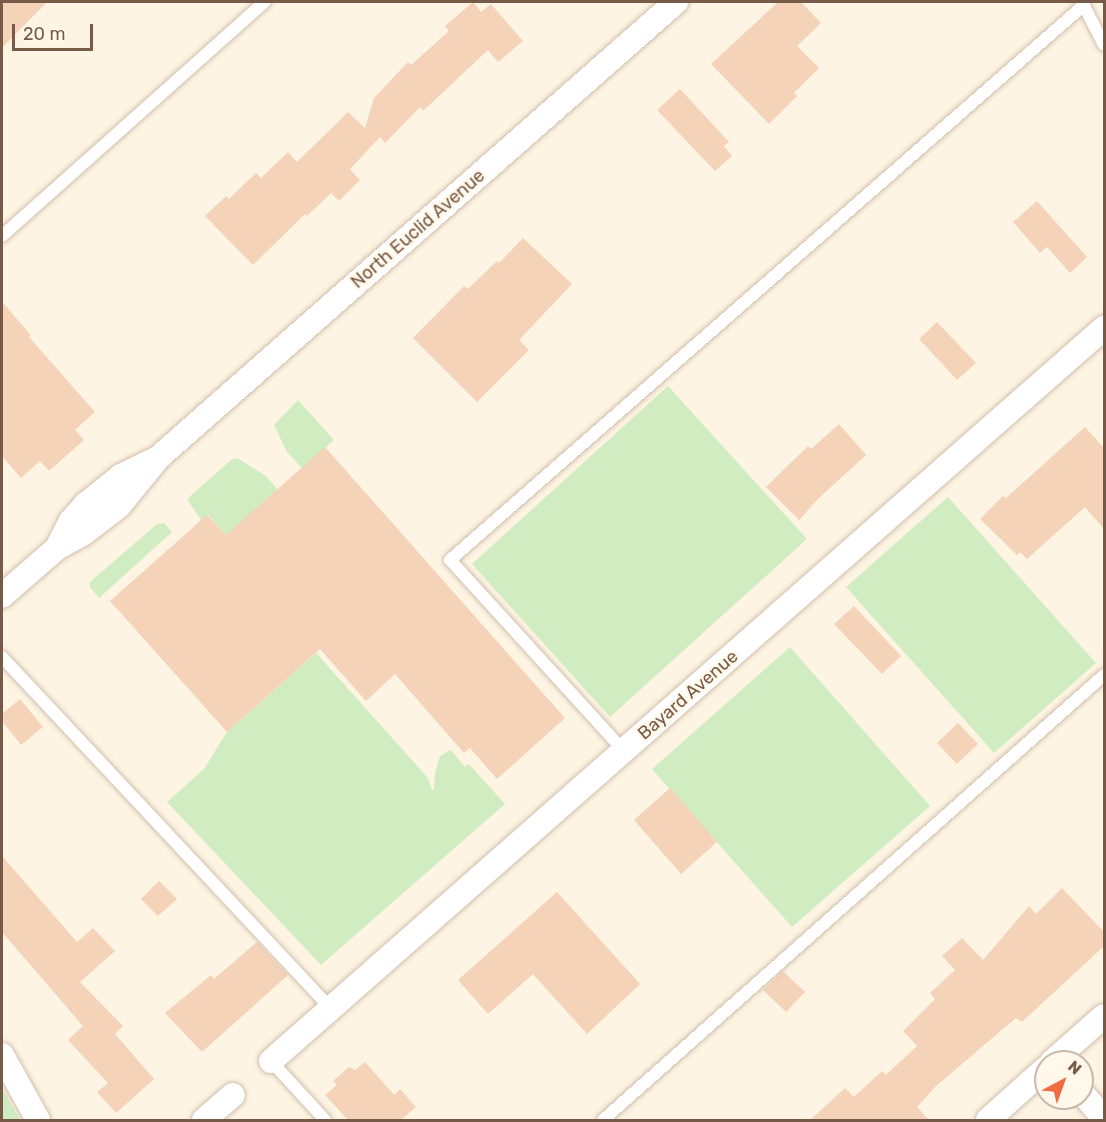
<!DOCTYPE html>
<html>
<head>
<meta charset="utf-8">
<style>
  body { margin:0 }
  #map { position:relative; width:1106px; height:1122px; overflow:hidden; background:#fdf4e3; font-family:Rubik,sans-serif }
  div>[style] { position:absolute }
  .green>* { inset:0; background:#d1ecc1 }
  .building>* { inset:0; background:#f4d3b9 }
  .roads { filter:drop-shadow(0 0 2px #d2beac) drop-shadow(0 0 2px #d2beac) }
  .service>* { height:12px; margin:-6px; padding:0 6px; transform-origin:6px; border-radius:6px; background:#fff }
  .minor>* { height:24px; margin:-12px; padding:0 12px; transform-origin:12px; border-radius:12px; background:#fff }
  span { translate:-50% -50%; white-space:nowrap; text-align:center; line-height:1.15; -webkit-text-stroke:5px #fff8eb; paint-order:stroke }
  .street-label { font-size:18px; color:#775a48 }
  .frame { position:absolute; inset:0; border:3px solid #775a48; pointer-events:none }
  .north { position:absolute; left:1034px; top:1050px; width:60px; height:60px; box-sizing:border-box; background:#fff8eb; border:2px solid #c9b9aa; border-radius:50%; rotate:41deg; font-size:16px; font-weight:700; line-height:24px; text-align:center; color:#775a48 }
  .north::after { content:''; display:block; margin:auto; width:21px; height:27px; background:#ee6d42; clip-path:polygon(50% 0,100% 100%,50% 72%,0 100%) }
  .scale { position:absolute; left:12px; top:24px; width:81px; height:27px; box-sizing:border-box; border:3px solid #775a48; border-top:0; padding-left:8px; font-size:18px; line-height:21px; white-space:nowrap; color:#775a48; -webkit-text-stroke:4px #fff8eb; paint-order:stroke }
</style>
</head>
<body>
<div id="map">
  <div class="green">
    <i style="clip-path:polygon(668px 386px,807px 539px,610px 717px,472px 564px)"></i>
    <i style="clip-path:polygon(298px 400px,334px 440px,302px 468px,287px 452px,274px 425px)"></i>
    <i style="clip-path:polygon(237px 458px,266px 476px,277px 489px,234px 544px,208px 515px,201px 520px,187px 499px,231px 460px)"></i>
    <i style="clip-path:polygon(948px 497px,1096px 663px,994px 753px,846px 587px)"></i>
    <i style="clip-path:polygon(164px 523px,172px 532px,99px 598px,90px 587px,90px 582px,157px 524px)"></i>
    <i style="clip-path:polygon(790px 647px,930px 806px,792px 927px,652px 769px)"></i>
    <i style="clip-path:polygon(316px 653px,428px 778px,432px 790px,434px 790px,435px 773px,440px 756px,451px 750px,465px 767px,469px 764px,505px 804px,321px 965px,167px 802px,204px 769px,227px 732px)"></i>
    <i style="clip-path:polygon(2px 1088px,19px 1118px,20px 1120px,2px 1120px)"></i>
  </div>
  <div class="building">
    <i style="clip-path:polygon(2px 2px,47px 2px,2px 48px)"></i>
    <i style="clip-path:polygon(473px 2px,481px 12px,491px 4px,523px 41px,498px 62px,488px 50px,423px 111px,420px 107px,385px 143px,380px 137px,350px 169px,360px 180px,339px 201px,331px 193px,307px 216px,305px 214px,253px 265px,205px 216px,226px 196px,229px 199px,256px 173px,261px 178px,288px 152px,297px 162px,348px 112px,365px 128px,374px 98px,408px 62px,411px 65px,449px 31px,445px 26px)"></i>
    <i style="clip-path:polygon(778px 2px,801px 2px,821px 23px,797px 46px,819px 68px,794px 93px,797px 96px,769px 124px,711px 64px)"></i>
    <i style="clip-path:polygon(680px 89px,729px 142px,724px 146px,732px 156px,715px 171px,657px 110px)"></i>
    <i style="clip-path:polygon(1037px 201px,1087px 257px,1070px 273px,1047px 247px,1040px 253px,1013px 222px)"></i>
    <i style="clip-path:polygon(523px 238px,572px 284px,519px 340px,529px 350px,477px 402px,413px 338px,464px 286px,468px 289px,497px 261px,499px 263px)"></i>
    <i style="clip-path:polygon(2px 302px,31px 335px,29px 337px,95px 412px,75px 430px,84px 440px,49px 471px,40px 461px,21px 478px,2px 456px)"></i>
    <i style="clip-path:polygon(937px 322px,976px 363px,957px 380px,919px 339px)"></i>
    <i style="clip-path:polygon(839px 424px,866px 455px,819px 498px,799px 520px,766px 487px,808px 446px,811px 449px)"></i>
    <i style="clip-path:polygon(1085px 427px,1104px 448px,1104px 529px,1085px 507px,1027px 559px,1020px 552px,1017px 555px,980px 519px,1003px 496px,1006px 498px)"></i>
    <i style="clip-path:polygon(325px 447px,565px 718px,497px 779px,470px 748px,464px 753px,395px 674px,366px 701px,320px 649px,227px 732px,110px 601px,207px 515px,226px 535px)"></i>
    <i style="clip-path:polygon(854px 606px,901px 656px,882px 674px,834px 624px)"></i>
    <i style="clip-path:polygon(20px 699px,43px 727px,21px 745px,2px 721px,2px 714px)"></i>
    <i style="clip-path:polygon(958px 723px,978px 744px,957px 764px,937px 743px)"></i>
    <i style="clip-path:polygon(670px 788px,717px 842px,681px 874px,634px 820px)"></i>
    <i style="clip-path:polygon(2px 856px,77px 942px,93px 928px,115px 951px,80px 982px,123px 1026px,115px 1034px,154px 1079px,116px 1113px,97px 1092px,108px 1083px,68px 1040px,83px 1026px,2px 932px)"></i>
    <i style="clip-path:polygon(159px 881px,177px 899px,158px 916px,141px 899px)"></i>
    <i style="clip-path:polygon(1062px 888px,1104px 932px,1104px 946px,1022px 1022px,1016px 1018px,936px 1086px,917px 1107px,929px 1120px,810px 1120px,845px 1088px,854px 1097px,882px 1071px,886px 1075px,917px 1046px,903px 1031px,935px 999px,930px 993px,955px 970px,942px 956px,962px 938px,983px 960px,1029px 906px,1036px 914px)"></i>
    <i style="clip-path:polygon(557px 892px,640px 984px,587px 1034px,533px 974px,488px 1014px,458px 980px)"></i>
    <i style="clip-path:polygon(257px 942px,288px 975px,202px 1052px,165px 1013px,211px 975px,214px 979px)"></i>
    <i style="clip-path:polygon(783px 971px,805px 992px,786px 1012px,763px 990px)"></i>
    <i style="clip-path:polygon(365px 1062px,394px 1095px,400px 1089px,416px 1107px,401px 1120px,348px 1120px,325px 1095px,337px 1085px,333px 1081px,349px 1067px,355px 1070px)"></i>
  </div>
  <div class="roads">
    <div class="service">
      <i style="left:1082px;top:2px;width:48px;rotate:62.9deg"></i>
      <i style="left:2px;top:236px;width:352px;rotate:-41.7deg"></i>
      <i style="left:2px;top:657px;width:480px;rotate:46.9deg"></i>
      <i style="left:624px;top:751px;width:258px;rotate:-132.3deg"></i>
      <i style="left:450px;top:560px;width:843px;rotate:-41.2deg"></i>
      <i style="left:271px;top:1061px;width:80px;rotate:47.5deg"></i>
      <i style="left:603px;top:1120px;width:670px;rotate:-41.61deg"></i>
    </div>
    <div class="minor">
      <i style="left:57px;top:548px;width:30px;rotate:-63deg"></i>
      <i style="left:71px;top:521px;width:23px;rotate:-49deg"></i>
      <i style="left:86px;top:504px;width:45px;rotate:-38.7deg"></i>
      <i style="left:121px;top:476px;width:34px;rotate:-26deg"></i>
      <i style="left:2px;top:596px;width:73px;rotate:-41.1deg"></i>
      <i style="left:57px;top:548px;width:31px;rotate:-29deg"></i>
      <i style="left:84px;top:533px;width:44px;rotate:-37.6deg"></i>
      <i style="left:119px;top:506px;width:63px;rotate:-50.8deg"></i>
      <i style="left:159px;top:457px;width:689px;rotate:-41.35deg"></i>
      <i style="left:2px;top:1055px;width:74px;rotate:61deg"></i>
      <i style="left:271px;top:1061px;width:1110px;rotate:-41.35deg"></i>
      <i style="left:1052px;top:1062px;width:69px;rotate:-41.5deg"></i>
      <i style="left:1082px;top:1093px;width:33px;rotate:49deg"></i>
      <i style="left:204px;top:1120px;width:38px;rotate:-41deg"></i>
      <i style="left:988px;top:1120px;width:78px;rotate:-41.9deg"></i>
    </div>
  </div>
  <div class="street-label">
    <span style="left:418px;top:229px;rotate:-41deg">North Euclid Avenue</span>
    <span style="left:688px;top:695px;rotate:-41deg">Bayard Avenue</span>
  </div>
  <div class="frame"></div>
  <div class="north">N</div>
  <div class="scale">20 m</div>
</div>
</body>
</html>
